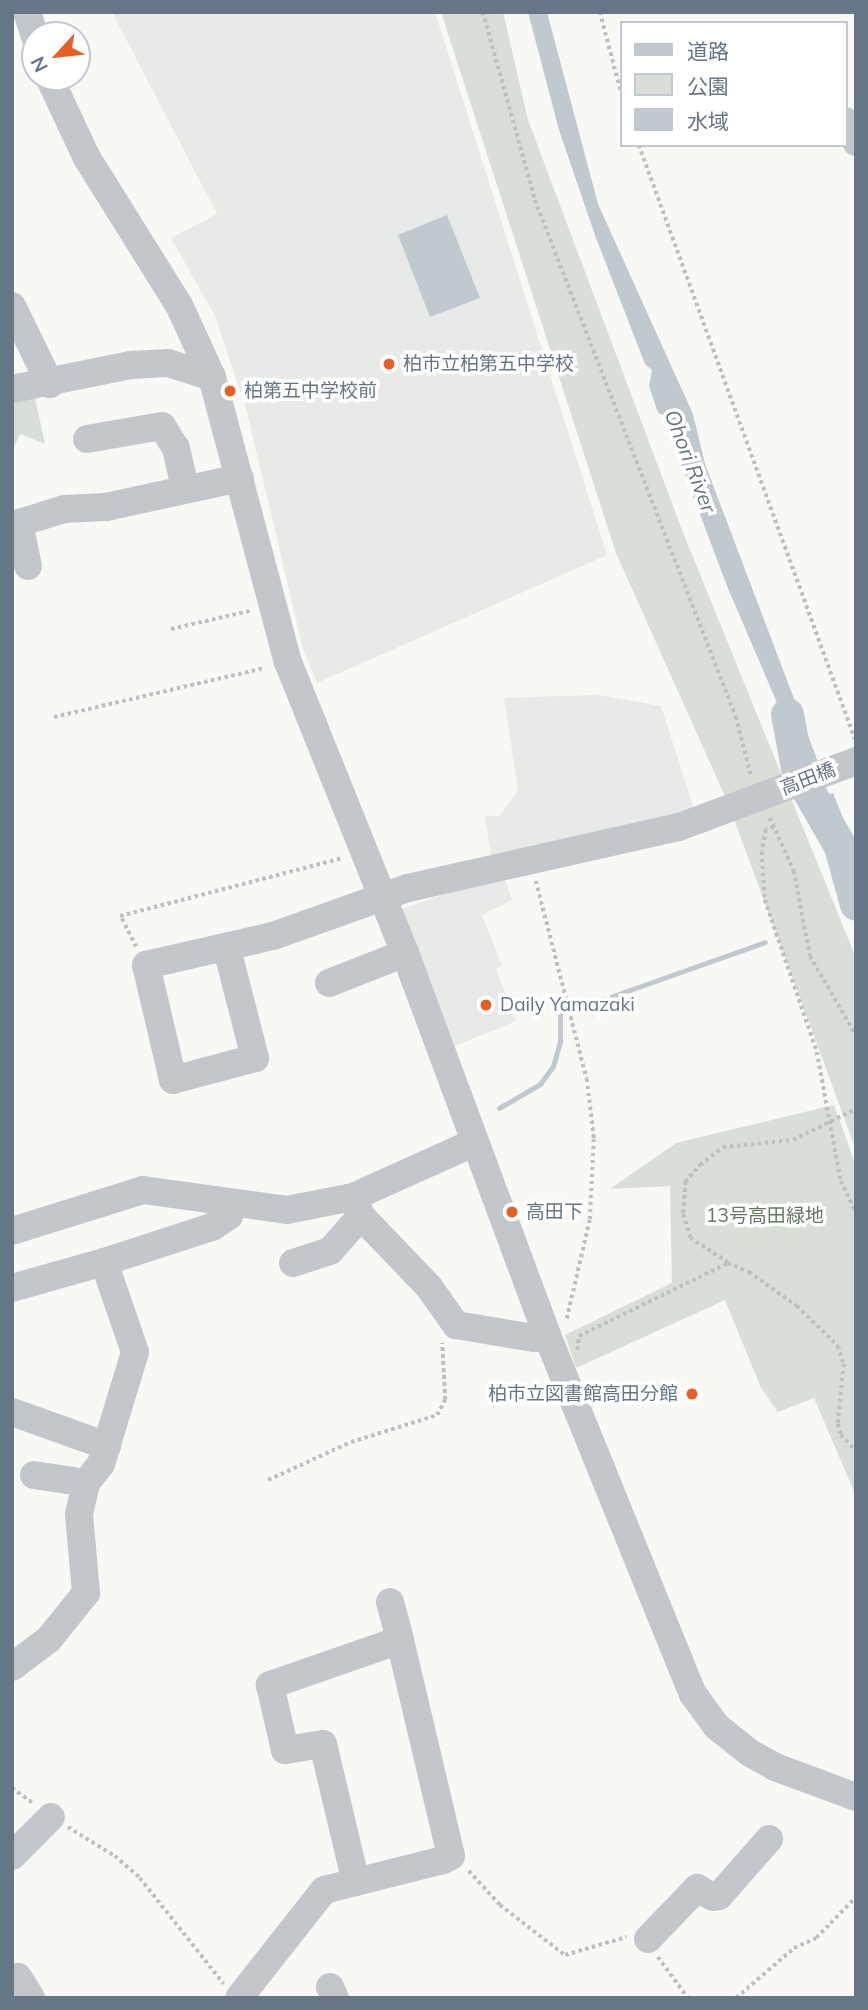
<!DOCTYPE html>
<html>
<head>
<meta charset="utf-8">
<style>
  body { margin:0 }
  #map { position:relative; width:868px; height:2010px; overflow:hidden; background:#f8f8f5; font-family:Mulish,"Noto Sans JP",sans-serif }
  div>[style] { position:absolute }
  .built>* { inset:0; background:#e8eae8 }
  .green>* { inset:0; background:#d9dfd6 }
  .water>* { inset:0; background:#c0c9cf }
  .stream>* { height:5px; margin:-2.5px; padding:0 2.5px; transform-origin:2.5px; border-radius:2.5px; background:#c0c9cf }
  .river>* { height:33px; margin:-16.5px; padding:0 16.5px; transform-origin:16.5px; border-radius:16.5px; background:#c0c9cf }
  .path>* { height:3.5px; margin-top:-1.75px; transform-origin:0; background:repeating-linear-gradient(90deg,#bdbfc2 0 3.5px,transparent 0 7px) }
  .minor>* { height:28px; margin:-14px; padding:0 14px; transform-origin:14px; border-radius:14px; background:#c3c7cb }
  .dots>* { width:19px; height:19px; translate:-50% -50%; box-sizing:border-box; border:4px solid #fff; border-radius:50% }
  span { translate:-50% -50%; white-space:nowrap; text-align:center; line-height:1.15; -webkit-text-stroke:7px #fff; paint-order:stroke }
  .poi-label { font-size:19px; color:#667687 }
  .left { translate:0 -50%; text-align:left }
  .right { translate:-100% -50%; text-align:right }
  .street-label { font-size:19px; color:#667687 }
  .park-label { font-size:19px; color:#647861 }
  .water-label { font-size:21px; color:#627783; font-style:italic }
  .frame { position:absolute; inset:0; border:14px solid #667687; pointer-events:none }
  .legend { position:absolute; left:620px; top:21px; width:228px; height:126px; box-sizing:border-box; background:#fff; border:2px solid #c2c8cf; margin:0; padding:9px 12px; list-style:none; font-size:21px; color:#667687 }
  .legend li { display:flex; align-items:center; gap:14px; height:35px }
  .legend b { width:35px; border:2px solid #c2c8cf }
  .north { position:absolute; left:21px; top:21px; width:70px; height:70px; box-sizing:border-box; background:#fff; border:2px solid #c2c8cf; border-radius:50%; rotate:243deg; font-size:19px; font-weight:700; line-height:28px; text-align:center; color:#667687 }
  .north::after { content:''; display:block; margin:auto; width:24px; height:32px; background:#e75f25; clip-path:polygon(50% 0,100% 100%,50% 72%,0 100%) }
</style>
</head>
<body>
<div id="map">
  <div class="built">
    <i style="clip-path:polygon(112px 12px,435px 12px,607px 555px,317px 683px,303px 649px,247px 412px,215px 316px,171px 238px,217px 214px)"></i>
    <i style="clip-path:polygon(599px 695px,661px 706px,694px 809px,492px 862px,485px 816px,499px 816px,518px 790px,504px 698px)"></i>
    <i style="clip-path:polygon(505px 880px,512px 900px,482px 915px,502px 966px,496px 969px,516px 1021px,455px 1046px,402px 909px,458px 889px)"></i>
  </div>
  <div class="green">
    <i style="clip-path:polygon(441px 12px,503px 12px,528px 120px,682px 530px,856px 958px,856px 1150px,728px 803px,616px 553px)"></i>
    <i style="clip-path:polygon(34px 393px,45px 444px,20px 434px,12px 452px,12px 398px)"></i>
    <i style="clip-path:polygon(834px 1105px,856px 1166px,856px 1496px,814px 1398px,778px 1412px,761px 1388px,725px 1300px,576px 1368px,565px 1335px,672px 1283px,670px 1186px,610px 1189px,676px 1143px)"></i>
  </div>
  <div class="water">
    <i style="clip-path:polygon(528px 12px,547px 12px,598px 204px,693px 414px,705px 464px,818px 762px,800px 775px,790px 733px,727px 586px,667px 427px,669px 417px,658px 413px,649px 386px,652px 370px,645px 364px,596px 238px,559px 130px)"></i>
    <i style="clip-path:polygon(447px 215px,480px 298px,430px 317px,398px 235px)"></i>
    <i style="clip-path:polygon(833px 793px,856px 850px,856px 907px,815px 798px)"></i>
  </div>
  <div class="stream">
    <i style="left:579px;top:1008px;width:197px;rotate:-19.5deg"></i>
    <i style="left:499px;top:1108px;width:48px;rotate:-30.3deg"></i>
    <i style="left:540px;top:1084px;width:22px;rotate:-54deg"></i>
    <i style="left:553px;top:1066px;width:26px;rotate:-74deg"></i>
    <i style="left:560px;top:1041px;width:27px;rotate:-90deg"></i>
  </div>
  <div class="river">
    <i style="left:787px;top:714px;width:60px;rotate:79.4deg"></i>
    <i style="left:798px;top:773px;width:84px;rotate:60.1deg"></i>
    <i style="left:840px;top:846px;width:60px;rotate:74.6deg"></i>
  </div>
  <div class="path">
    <i style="left:483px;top:12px;width:195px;rotate:74.5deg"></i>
    <i style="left:535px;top:200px;width:555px;rotate:68.75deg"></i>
    <i style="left:736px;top:717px;width:60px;rotate:75.5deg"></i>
    <i style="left:600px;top:12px;width:83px;rotate:75.3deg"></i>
    <i style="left:639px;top:145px;width:632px;rotate:70.02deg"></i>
    <i style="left:171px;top:629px;width:84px;rotate:-13deg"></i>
    <i style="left:54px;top:717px;width:217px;rotate:-13.1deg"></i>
    <i style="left:770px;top:818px;width:58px;rotate:65.6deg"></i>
    <i style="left:794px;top:871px;width:86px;rotate:79.3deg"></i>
    <i style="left:810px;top:956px;width:91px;rotate:59.8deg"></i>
    <i style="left:774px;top:827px;width:9px;rotate:159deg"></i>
    <i style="left:766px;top:830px;width:22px;rotate:100deg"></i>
    <i style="left:762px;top:852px;width:48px;rotate:86.4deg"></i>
    <i style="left:765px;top:900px;width:161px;rotate:71.1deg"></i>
    <i style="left:817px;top:1052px;width:131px;rotate:79.5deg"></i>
    <i style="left:841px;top:1181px;width:34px;rotate:64deg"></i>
    <i style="left:536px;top:881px;width:204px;rotate:75.6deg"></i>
    <i style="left:587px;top:1079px;width:60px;rotate:83.3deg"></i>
    <i style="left:594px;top:1139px;width:81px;rotate:92.8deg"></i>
    <i style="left:590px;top:1220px;width:102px;rotate:103.1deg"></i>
    <i style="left:136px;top:947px;width:35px;rotate:-117deg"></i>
    <i style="left:120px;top:916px;width:229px;rotate:-14.6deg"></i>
    <i style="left:728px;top:1263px;width:45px;rotate:-146.7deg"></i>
    <i style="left:690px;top:1238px;width:26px;rotate:-106deg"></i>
    <i style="left:683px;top:1213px;width:31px;rotate:-86deg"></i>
    <i style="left:685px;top:1182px;width:23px;rotate:-49deg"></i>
    <i style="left:700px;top:1165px;width:29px;rotate:-38deg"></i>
    <i style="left:723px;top:1147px;width:70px;rotate:-5.7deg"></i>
    <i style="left:793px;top:1140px;width:70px;rotate:-26.2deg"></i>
    <i style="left:577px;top:1350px;width:14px;rotate:-82deg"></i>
    <i style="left:579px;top:1336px;width:166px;rotate:-26.1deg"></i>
    <i style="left:728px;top:1263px;width:23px;rotate:23deg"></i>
    <i style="left:749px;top:1272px;width:59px;rotate:35.3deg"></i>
    <i style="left:797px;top:1306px;width:57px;rotate:44.3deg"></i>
    <i style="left:838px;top:1346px;width:19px;rotate:72deg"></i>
    <i style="left:844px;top:1364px;width:60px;rotate:95.7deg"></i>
    <i style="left:838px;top:1424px;width:11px;rotate:75deg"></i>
    <i style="left:841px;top:1435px;width:22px;rotate:47deg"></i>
    <i style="left:268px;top:1480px;width:91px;rotate:-24.6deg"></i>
    <i style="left:351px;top:1442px;width:90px;rotate:-17.4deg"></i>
    <i style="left:437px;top:1415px;width:17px;rotate:-62deg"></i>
    <i style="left:445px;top:1400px;width:57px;rotate:-93deg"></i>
    <i style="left:12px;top:1788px;width:26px;rotate:36deg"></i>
    <i style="left:68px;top:1827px;width:55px;rotate:31.7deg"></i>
    <i style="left:115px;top:1856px;width:33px;rotate:41deg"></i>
    <i style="left:140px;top:1878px;width:135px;rotate:51.6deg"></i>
    <i style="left:469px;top:1871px;width:46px;rotate:47.6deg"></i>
    <i style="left:500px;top:1905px;width:82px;rotate:37.6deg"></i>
    <i style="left:565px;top:1955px;width:64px;rotate:-16.4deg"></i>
    <i style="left:658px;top:1957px;width:51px;rotate:53.8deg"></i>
    <i style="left:736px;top:1998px;width:77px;rotate:-40.8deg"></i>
    <i style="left:794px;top:1948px;width:24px;rotate:-24deg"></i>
    <i style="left:816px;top:1938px;width:57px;rotate:-45.7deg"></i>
  </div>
  <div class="minor">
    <i style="left:27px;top:12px;width:26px;rotate:72deg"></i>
    <i style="left:49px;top:77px;width:89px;rotate:64.9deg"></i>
    <i style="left:87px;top:158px;width:173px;rotate:58deg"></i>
    <i style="left:179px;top:305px;width:79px;rotate:65.4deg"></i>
    <i style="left:212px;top:377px;width:295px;rotate:75.1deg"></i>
    <i style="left:288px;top:662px;width:314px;rotate:68.1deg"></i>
    <i style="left:405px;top:953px;width:418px;rotate:69.6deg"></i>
    <i style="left:551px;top:1345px;width:377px;rotate:67.9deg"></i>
    <i style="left:693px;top:1694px;width:39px;rotate:54deg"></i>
    <i style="left:716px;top:1726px;width:43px;rotate:38.5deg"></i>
    <i style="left:750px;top:1753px;width:29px;rotate:29deg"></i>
    <i style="left:775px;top:1767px;width:86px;rotate:20.3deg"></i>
    <i style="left:845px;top:121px;width:24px;rotate:62deg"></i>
    <i style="left:12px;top:306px;width:87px;rotate:64deg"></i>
    <i style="left:12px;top:389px;width:121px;rotate:-11.4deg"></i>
    <i style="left:131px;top:365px;width:37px;rotate:-3deg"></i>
    <i style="left:168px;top:363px;width:46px;rotate:17.7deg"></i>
    <i style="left:87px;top:439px;width:76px;rotate:-9.8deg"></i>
    <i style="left:162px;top:426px;width:26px;rotate:58deg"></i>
    <i style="left:176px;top:448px;width:41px;rotate:77.3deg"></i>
    <i style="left:28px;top:566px;width:44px;rotate:-101.8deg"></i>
    <i style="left:19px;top:523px;width:47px;rotate:-17.3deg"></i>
    <i style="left:64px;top:509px;width:42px;rotate:-2.7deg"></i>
    <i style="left:106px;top:507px;width:137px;rotate:-12.2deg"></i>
    <i style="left:227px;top:949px;width:113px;rotate:75.6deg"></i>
    <i style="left:255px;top:1058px;width:85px;rotate:165deg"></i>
    <i style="left:173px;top:1080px;width:118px;rotate:-103.2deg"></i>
    <i style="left:146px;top:965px;width:130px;rotate:-12.9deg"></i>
    <i style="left:273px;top:936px;width:143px;rotate:-19.6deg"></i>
    <i style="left:408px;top:888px;width:278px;rotate:-12.7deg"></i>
    <i style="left:679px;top:827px;width:189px;rotate:-20.4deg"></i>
    <i style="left:329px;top:983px;width:82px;rotate:-21.5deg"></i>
    <i style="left:361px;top:1216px;width:98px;rotate:46.2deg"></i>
    <i style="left:429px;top:1287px;width:47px;rotate:54.6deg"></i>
    <i style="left:456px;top:1325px;width:79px;rotate:9.5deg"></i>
    <i style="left:534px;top:1338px;width:13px;rotate:-13deg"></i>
    <i style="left:12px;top:1231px;width:137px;rotate:-17.4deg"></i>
    <i style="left:143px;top:1190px;width:145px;rotate:7.9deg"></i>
    <i style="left:287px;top:1210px;width:67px;rotate:-11.1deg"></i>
    <i style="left:353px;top:1197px;width:132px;rotate:-24.2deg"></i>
    <i style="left:293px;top:1263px;width:39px;rotate:-18deg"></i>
    <i style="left:330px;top:1251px;width:47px;rotate:-48.5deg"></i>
    <i style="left:361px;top:1216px;width:18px;rotate:-112deg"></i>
    <i style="left:12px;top:1288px;width:96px;rotate:-15.8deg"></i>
    <i style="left:12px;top:1412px;width:101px;rotate:19.7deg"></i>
    <i style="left:34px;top:1475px;width:53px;rotate:8.7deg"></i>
    <i style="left:390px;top:1602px;width:39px;rotate:75deg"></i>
    <i style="left:12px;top:1667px;width:46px;rotate:-37.1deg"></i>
    <i style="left:49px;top:1639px;width:59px;rotate:-51.2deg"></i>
    <i style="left:86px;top:1593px;width:79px;rotate:-95.1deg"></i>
    <i style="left:79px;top:1514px;width:32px;rotate:-77deg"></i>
    <i style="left:86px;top:1483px;width:24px;rotate:-52deg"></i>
    <i style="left:101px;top:1464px;width:117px;rotate:-73.1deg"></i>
    <i style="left:135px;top:1352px;width:95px;rotate:-109deg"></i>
    <i style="left:104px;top:1262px;width:114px;rotate:-18deg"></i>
    <i style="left:212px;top:1227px;width:20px;rotate:-33deg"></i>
    <i style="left:229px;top:1216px;width:12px;rotate:-70deg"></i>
    <i style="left:12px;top:1856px;width:55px;rotate:-45deg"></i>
    <i style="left:648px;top:1939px;width:71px;rotate:-46.1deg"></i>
    <i style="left:697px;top:1888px;width:18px;rotate:29deg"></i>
    <i style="left:713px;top:1897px;width:6px;rotate:-9deg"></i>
    <i style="left:719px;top:1896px;width:76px;rotate:-48.7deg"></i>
    <i style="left:12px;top:1981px;width:7px;rotate:-34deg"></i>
    <i style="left:18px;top:1977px;width:25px;rotate:58deg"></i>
    <i style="left:330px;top:1987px;width:12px;rotate:66deg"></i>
    <i style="left:239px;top:1998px;width:137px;rotate:-51.8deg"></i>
    <i style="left:324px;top:1890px;width:123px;rotate:-14.1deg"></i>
    <i style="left:443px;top:1860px;width:9px;rotate:-27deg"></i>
    <i style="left:451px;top:1856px;width:222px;rotate:-103.3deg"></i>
    <i style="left:400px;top:1640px;width:138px;rotate:160.9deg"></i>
    <i style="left:270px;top:1685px;width:67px;rotate:77deg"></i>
    <i style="left:285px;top:1750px;width:38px;rotate:-9deg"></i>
    <i style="left:323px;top:1744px;width:142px;rotate:76.6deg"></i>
  </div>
  <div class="dots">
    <i style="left:389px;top:364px;background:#e75f25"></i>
    <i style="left:230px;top:391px;background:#e75f25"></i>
    <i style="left:486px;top:1005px;background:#e75f25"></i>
    <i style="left:512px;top:1212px;background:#e75f25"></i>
    <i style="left:692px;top:1394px;background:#e75f25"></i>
  </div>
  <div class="poi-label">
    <span class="left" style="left:403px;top:364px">柏市立柏第五中学校</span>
    <span class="left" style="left:244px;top:391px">柏第五中学校前</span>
    <span class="left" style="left:500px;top:1005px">Daily Yamazaki</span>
    <span class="left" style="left:526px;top:1212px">高田下</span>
    <span class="right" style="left:678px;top:1394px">柏市立図書館高田分館</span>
  </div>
  <div class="street-label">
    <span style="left:808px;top:779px;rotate:-21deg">高田橋</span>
  </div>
  <div class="park-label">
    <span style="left:765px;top:1216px">13号高田緑地</span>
  </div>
  <div class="water-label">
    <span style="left:691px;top:461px;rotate:69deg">Ohori River</span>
  </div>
  <div class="frame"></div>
  <ul class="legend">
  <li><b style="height:9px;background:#c3c7cb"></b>道路</li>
  <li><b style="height:19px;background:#d9dfd6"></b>公園</li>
  <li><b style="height:19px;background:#c0c9cf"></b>水域</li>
  </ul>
  <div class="north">N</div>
</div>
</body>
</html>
